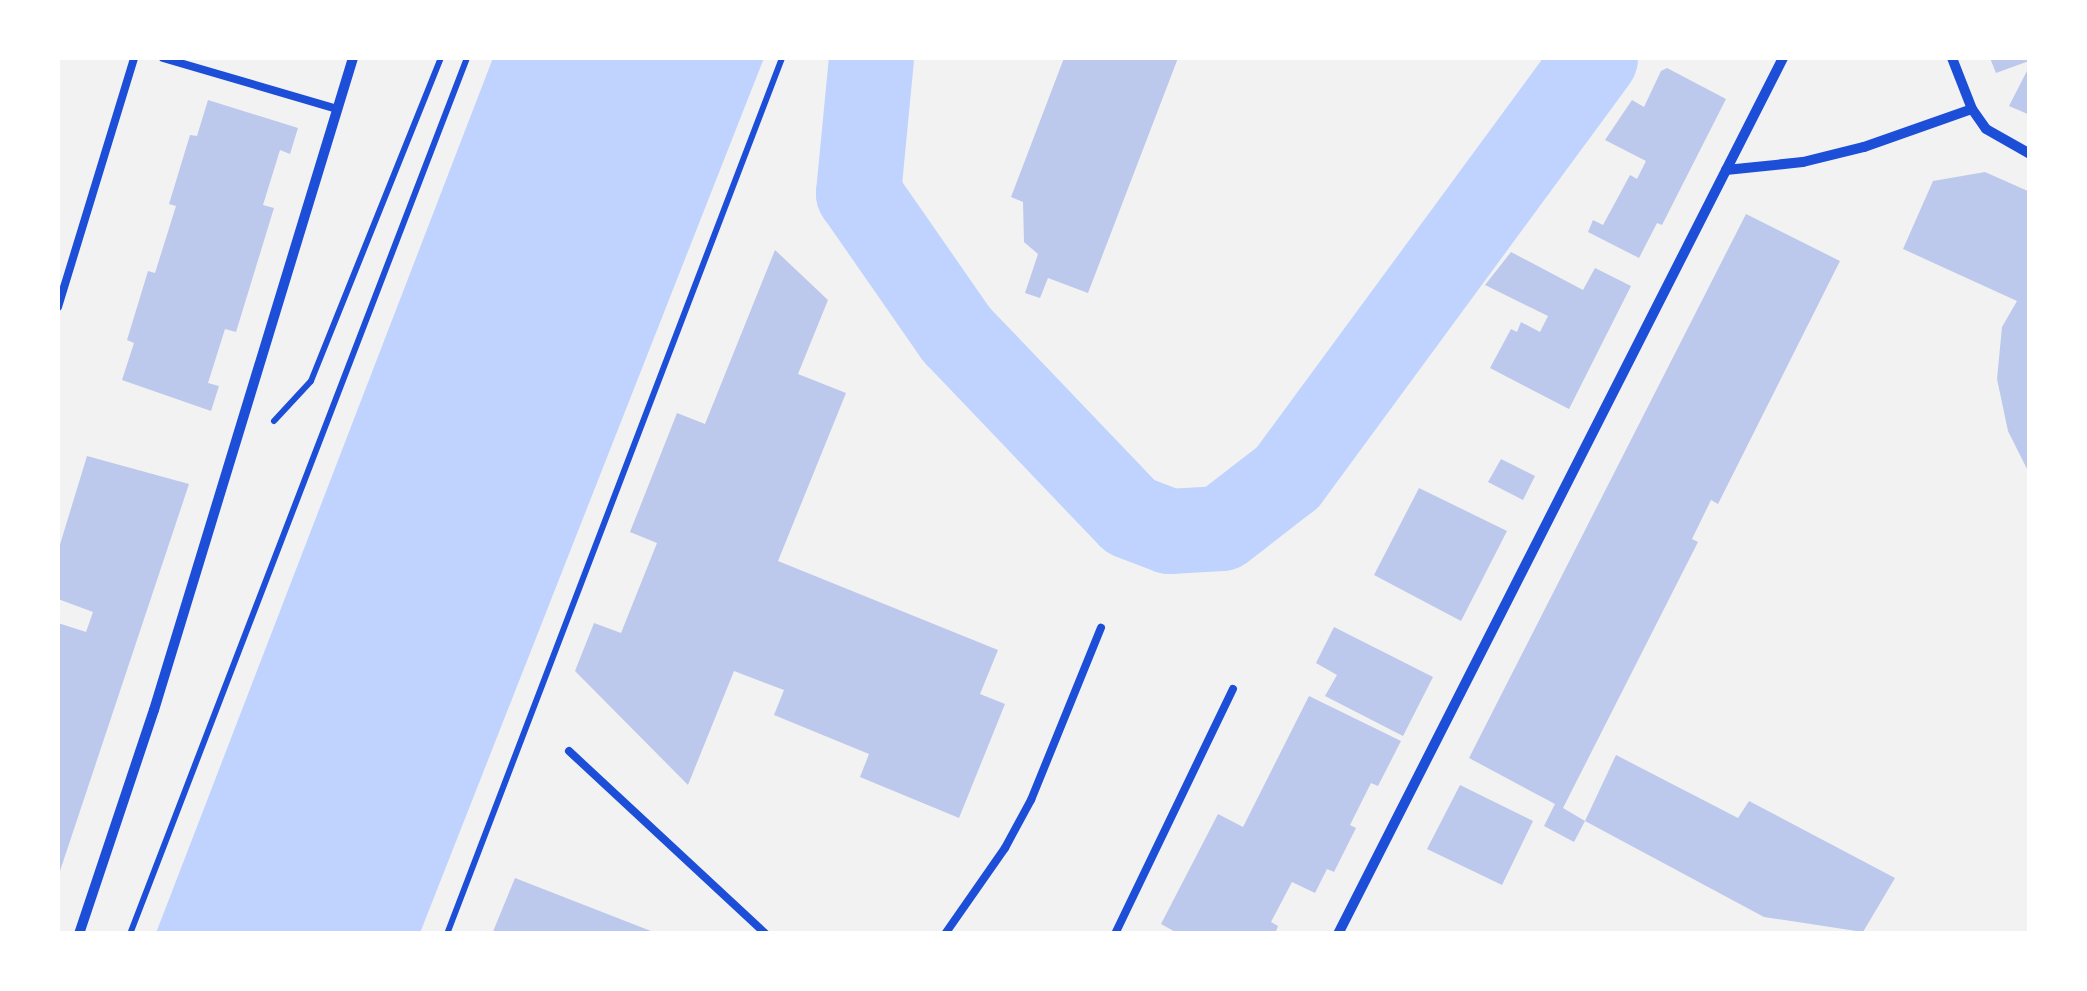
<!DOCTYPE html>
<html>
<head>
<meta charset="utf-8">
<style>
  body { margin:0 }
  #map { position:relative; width:2087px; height:991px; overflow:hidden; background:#f2f2f2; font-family:Inter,sans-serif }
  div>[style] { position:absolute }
  .water>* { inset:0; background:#bfd3fe }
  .river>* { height:85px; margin:-42.5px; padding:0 42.5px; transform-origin:42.5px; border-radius:42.5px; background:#bfd3fe }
  .building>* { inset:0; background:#bdc9ec }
  .path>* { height:6px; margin:-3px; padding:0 3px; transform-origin:3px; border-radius:3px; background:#1d4ed8 }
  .service>* { height:8px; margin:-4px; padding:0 4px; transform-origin:4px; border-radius:4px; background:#1d4ed8 }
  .minor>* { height:10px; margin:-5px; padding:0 5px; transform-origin:5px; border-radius:5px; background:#1d4ed8 }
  span { translate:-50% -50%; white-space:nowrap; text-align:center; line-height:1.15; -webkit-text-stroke:10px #fff; paint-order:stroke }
  .frame { position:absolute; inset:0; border:60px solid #fff; pointer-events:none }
</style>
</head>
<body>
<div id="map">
  <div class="water">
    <i style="clip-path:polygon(493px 58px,764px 58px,420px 933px,156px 933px)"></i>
  </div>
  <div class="river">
    <i style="left:871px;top:58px;width:136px;rotate:95.5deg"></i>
    <i style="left:858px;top:193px;width:172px;rotate:55.2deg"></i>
    <i style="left:956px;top:334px;width:252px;rotate:46.3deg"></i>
    <i style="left:1130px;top:516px;width:42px;rotate:21deg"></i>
    <i style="left:1169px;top:531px;width:52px;rotate:-3.3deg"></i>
    <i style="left:1221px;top:528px;width:83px;rotate:-37.7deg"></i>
    <i style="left:1287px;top:477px;width:520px;rotate:-53.68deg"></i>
  </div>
  <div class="building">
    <i style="clip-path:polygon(1064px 58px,1178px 58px,1088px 293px,1048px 278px,1040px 298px,1025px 293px,1038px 254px,1024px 242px,1023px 202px,1011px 197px)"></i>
    <i style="clip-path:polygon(1990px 58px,2028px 58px,2029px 61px,1996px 73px)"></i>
    <i style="clip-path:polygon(2030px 65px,2030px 115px,2009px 106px)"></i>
    <i style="clip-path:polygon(1667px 68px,1726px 99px,1662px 225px,1657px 223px,1639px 258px,1588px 232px,1593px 220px,1603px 225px,1630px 175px,1637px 179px,1646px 161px,1605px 140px,1632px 100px,1644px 107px,1661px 71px)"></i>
    <i style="clip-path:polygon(208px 100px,298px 128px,290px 154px,280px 150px,263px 205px,274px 208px,236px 332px,225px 329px,208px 383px,219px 386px,211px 411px,122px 380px,134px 343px,127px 340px,148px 271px,155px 273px,176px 206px,169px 204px,190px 135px,197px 136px)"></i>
    <i style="clip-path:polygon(1985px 172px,2030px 192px,2030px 475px,2008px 431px,1997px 379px,2002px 327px,2017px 301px,1903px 249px,1933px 181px)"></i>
    <i style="clip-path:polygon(1746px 214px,1840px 261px,1718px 504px,1711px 500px,1692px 539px,1698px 542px,1563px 808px,1585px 821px,1574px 842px,1544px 826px,1555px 804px,1469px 758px)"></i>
    <i style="clip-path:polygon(775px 250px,828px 300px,798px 374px,846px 393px,778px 561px,998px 650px,980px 694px,1005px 704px,959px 818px,860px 777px,869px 754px,774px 715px,784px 690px,734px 671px,688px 785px,575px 671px,594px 623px,621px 633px,657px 543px,630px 532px,677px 413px,705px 424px)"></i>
    <i style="clip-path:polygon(1511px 252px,1583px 290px,1595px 268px,1631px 286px,1569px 409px,1490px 368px,1511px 329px,1517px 332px,1521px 322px,1540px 332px,1548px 316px,1485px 285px)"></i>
    <i style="clip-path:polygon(87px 456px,189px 484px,58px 877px,58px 623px,86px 632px,93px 612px,58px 599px,58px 551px)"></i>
    <i style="clip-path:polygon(1501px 459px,1535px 476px,1523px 500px,1488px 482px)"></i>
    <i style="clip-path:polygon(1419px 488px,1507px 531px,1461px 621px,1374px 575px)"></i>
    <i style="clip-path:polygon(1334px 627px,1433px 677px,1403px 736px,1325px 696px,1337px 675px,1316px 663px)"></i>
    <i style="clip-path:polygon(1309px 696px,1401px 741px,1378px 786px,1371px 783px,1350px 825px,1356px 828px,1334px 872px,1327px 869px,1315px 893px,1292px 882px,1271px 922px,1278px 926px,1275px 934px,1179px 934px,1161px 924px,1218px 814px,1243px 827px)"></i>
    <i style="clip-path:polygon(1616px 755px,1738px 818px,1749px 801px,1895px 878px,1863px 932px,1764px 917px,1585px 821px)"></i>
    <i style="clip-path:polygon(1460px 785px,1533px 821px,1502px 885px,1427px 849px)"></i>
    <i style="clip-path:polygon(515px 878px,656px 933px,656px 934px,492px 934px)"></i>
  </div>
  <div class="path">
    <i style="left:274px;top:421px;width:54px;rotate:-47.2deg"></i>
    <i style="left:311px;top:381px;width:348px;rotate:-68.1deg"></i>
    <i style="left:130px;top:934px;width:939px;rotate:-68.96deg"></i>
    <i style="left:447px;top:934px;width:938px;rotate:-69.07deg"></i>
  </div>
  <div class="service">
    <i style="left:163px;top:58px;width:181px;rotate:16.3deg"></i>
    <i style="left:58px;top:307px;width:260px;rotate:-73deg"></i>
    <i style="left:569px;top:751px;width:269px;rotate:42.9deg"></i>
    <i style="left:945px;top:934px;width:105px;rotate:-55.1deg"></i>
    <i style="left:1005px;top:848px;width:55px;rotate:-61.6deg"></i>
    <i style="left:1031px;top:800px;width:186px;rotate:-67.9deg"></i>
    <i style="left:1115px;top:934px;width:272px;rotate:-64.3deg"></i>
  </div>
  <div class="minor">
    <i style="left:1972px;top:109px;width:24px;rotate:55deg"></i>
    <i style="left:1986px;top:129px;width:51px;rotate:29.6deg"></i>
    <i style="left:1726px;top:170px;width:77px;rotate:-5.9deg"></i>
    <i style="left:1803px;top:162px;width:63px;rotate:-13.8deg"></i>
    <i style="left:1864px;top:147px;width:114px;rotate:-19.4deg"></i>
    <i style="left:1972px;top:109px;width:55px;rotate:-111.4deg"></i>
    <i style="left:79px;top:934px;width:236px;rotate:-71.5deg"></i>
    <i style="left:154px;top:710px;width:682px;rotate:-73.03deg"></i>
    <i style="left:1338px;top:934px;width:983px;rotate:-63.07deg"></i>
  </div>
  <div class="frame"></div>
</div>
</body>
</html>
